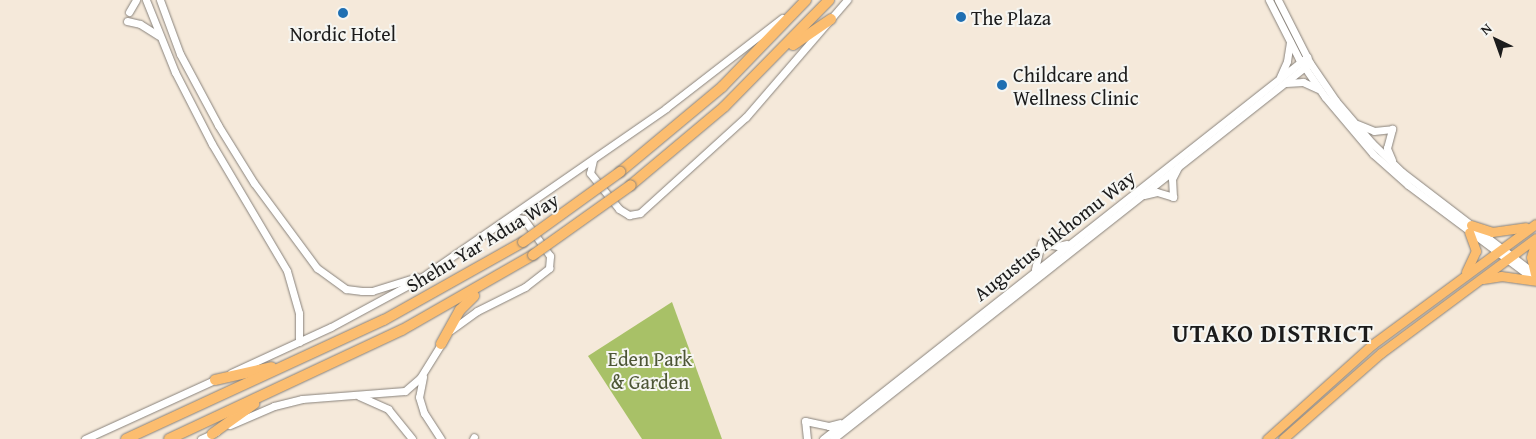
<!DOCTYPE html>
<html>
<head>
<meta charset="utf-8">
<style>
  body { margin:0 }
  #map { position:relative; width:1536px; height:439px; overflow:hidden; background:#f5e9da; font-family:"Gentium Book Plus",serif }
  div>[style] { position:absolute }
  .green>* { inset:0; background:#a8c167 }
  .roads { filter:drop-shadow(0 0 1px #88827b) drop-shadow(0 0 1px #88827b) }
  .minor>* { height:7px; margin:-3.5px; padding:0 3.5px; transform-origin:3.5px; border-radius:3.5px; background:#fff }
  .major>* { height:9px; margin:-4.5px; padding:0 4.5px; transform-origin:4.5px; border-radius:4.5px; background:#fcbd6f }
  .highway>* { height:10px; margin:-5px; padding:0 5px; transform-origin:5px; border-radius:5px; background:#fcbd6f }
  .bridges { filter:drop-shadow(0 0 1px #88827b) drop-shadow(0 0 1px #88827b) }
  .highway-bridge>* { height:10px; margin:-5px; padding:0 5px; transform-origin:5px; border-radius:5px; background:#fcbd6f }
  .dots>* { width:14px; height:14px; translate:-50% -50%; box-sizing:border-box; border:2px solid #f6f6f2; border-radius:50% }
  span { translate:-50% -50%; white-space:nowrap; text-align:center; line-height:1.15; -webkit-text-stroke:4px #f6f6f2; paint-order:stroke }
  .poi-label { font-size:20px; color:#1c1c1c }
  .left { translate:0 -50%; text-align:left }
  .street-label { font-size:20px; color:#1c1c1c }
  .park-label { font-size:20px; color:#4d5636 }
  .district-label { font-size:25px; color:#1c1c1c; font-weight:700; letter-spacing:1px }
  .north { position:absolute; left:1471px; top:15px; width:50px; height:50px; -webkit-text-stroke:4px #f6f6f2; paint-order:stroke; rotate:318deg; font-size:14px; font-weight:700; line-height:20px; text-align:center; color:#1c1c1c }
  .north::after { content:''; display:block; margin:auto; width:18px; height:22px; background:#1c1c1c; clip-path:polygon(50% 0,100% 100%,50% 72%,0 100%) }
</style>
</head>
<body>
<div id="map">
  <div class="green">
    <i style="clip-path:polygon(672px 302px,722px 439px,642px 439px,588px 356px)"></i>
  </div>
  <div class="roads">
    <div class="minor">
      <i style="left:146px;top:0;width:78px;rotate:68.1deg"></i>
      <i style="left:175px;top:72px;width:81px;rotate:62.8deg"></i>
      <i style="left:212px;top:144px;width:147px;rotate:59.4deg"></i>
      <i style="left:287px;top:271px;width:44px;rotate:74.1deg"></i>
      <i style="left:299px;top:313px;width:29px;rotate:90deg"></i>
      <i style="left:160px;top:0;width:58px;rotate:69.7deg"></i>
      <i style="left:180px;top:54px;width:81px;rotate:61.8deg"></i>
      <i style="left:218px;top:125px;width:68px;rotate:58.2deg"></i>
      <i style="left:254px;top:183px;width:106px;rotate:53.5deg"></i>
      <i style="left:317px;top:268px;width:36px;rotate:36deg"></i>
      <i style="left:346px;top:289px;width:16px;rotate:7deg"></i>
      <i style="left:362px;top:291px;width:10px"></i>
      <i style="left:372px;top:291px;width:47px;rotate:-17.3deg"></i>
      <i style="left:1269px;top:0;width:66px;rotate:63deg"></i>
      <i style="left:1299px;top:59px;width:46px;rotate:55.6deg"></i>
      <i style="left:1325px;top:97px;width:75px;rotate:49.9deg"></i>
      <i style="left:1373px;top:154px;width:47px;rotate:41.5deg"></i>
      <i style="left:1408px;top:185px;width:159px;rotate:36.8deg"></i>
      <i style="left:1278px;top:0;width:71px;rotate:63.1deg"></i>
      <i style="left:1310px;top:63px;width:46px;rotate:55.6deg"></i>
      <i style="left:1336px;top:101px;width:55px;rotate:49.4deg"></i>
      <i style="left:1372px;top:143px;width:42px;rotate:44deg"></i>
      <i style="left:1402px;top:172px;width:169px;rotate:37.5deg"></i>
      <i style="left:129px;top:12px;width:14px;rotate:-60deg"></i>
      <i style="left:127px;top:21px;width:13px;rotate:13deg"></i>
      <i style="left:140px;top:24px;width:22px;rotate:32deg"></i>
      <i style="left:1280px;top:77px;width:17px;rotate:-66deg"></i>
      <i style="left:1287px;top:61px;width:19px;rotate:-81deg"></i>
      <i style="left:1286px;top:83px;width:17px;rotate:-3deg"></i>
      <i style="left:1303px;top:82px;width:17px;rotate:25deg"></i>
      <i style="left:1357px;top:124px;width:18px;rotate:22deg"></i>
      <i style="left:1374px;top:131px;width:18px;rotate:-6deg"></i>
      <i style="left:593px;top:160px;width:13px;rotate:103deg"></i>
      <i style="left:590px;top:173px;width:46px;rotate:51.1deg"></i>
      <i style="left:619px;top:209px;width:12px;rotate:31deg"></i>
      <i style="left:629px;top:215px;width:11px;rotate:-10deg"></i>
      <i style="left:640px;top:213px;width:143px;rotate:-42.2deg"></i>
      <i style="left:746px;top:117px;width:155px;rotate:-49.2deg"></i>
      <i style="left:1392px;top:160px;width:13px;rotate:-113deg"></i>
      <i style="left:1387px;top:148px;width:20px;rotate:-75deg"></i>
      <i style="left:1144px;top:195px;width:13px;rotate:-13deg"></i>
      <i style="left:1157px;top:192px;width:17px;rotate:17deg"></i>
      <i style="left:1173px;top:197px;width:18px;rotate:-93deg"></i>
      <i style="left:1172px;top:179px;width:13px;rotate:-63deg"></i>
      <i style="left:1035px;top:269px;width:27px;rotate:-77deg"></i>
      <i style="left:1041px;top:243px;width:17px;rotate:10deg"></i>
      <i style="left:1058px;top:246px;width:9px;rotate:-13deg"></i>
      <i style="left:451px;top:330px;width:32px;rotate:-36deg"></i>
      <i style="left:477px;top:311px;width:54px;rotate:-26.6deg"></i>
      <i style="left:525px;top:287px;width:31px;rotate:-38deg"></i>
      <i style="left:549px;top:268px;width:12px;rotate:-85deg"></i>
      <i style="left:550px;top:256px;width:45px;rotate:-125.1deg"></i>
      <i style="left:524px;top:219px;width:12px;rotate:-171deg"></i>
      <i style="left:231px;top:373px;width:110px;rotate:-24.7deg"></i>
      <i style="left:331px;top:327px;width:99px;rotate:-28.4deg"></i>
      <i style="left:418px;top:280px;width:302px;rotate:-34.7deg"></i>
      <i style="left:666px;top:108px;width:147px;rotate:-37.8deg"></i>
      <i style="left:423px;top:377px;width:20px;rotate:101deg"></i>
      <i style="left:419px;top:397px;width:17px;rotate:73deg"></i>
      <i style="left:424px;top:413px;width:31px;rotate:57deg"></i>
      <i style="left:359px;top:396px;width:32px;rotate:24deg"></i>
      <i style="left:388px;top:409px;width:38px;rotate:51deg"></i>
      <i style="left:230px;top:425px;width:48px;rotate:-23.4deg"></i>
      <i style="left:274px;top:406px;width:29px;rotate:-14deg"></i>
      <i style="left:302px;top:399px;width:103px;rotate:-4.4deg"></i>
      <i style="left:405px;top:391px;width:20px;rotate:-41deg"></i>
      <i style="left:420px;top:378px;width:44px;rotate:-58.1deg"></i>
      <i style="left:85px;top:439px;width:147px;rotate:-24.5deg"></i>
      <i style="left:201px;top:439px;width:17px;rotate:-25deg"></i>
      <i style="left:473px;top:439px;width:2px;rotate:-63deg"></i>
      <i style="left:807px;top:439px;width:18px;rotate:-96deg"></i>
      <i style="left:805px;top:421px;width:25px;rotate:12deg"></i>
      <i style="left:829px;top:426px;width:11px;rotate:-15deg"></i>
      <i style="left:823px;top:439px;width:617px;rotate:-38.28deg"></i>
      <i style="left:833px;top:439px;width:607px;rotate:-38.25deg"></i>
    </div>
    <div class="major">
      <i style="left:1471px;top:225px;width:22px;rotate:18deg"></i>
      <i style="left:1492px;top:232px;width:34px;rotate:-8deg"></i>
      <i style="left:1466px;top:272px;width:23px;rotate:-65deg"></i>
      <i style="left:1476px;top:251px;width:20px;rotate:-110deg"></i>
      <i style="left:1535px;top:274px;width:17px;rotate:-103deg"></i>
      <i style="left:1531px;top:257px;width:17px;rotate:-73deg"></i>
      <i style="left:1483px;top:279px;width:18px;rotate:-9deg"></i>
      <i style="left:1501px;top:276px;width:35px;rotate:8deg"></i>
      <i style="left:1267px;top:439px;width:142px;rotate:-41.9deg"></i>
      <i style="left:1373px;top:344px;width:202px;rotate:-36.4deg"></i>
      <i style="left:1283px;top:439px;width:130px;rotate:-41.3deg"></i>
      <i style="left:1381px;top:353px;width:193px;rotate:-36.6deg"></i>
    </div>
    <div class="highway">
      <i style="left:793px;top:45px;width:46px;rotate:-34.4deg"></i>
      <i style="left:620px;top:172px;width:133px;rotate:-39.8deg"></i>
      <i style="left:722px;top:87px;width:121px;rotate:-46deg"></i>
      <i style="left:631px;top:185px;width:121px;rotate:-40deg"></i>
      <i style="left:724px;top:107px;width:150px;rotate:-45.5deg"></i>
      <i style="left:441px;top:344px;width:39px;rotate:-61deg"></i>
      <i style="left:460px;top:310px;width:20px;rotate:-45deg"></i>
      <i style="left:215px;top:380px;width:58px;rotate:-12.8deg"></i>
      <i style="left:212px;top:434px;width:52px;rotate:-35.5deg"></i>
      <i style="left:126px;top:439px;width:284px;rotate:-24.8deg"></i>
      <i style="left:384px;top:320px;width:159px;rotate:-29.3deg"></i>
      <i style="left:169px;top:439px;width:257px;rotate:-25.1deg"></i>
      <i style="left:402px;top:330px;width:151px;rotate:-29.8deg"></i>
    </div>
  </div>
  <div class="bridges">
    <div class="highway-bridge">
      <i style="left:523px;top:242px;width:120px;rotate:-35.8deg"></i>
      <i style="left:533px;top:255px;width:120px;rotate:-35.5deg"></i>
    </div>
  </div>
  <div class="dots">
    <i style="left:343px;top:13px;background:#1f6fb2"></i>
    <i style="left:961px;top:17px;background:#1f6fb2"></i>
    <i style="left:1002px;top:85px;background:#1f6fb2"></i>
  </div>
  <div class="poi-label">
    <span class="left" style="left:971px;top:17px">The Plaza</span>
    <span style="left:343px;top:33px">Nordic Hotel</span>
    <span class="left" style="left:1013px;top:86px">Childcare and<br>Wellness Clinic</span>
  </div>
  <div class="street-label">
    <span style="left:1054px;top:235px;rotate:-38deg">Augustus Aikhomu Way</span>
    <span style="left:482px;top:242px;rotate:-31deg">Shehu Yar'Adua Way</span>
  </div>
  <div class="park-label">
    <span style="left:650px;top:370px">Eden Park<br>&amp; Garden</span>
  </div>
  <div class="district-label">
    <span style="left:1273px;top:333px">UTAKO DISTRICT</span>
  </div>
  <div class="north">N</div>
</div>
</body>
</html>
